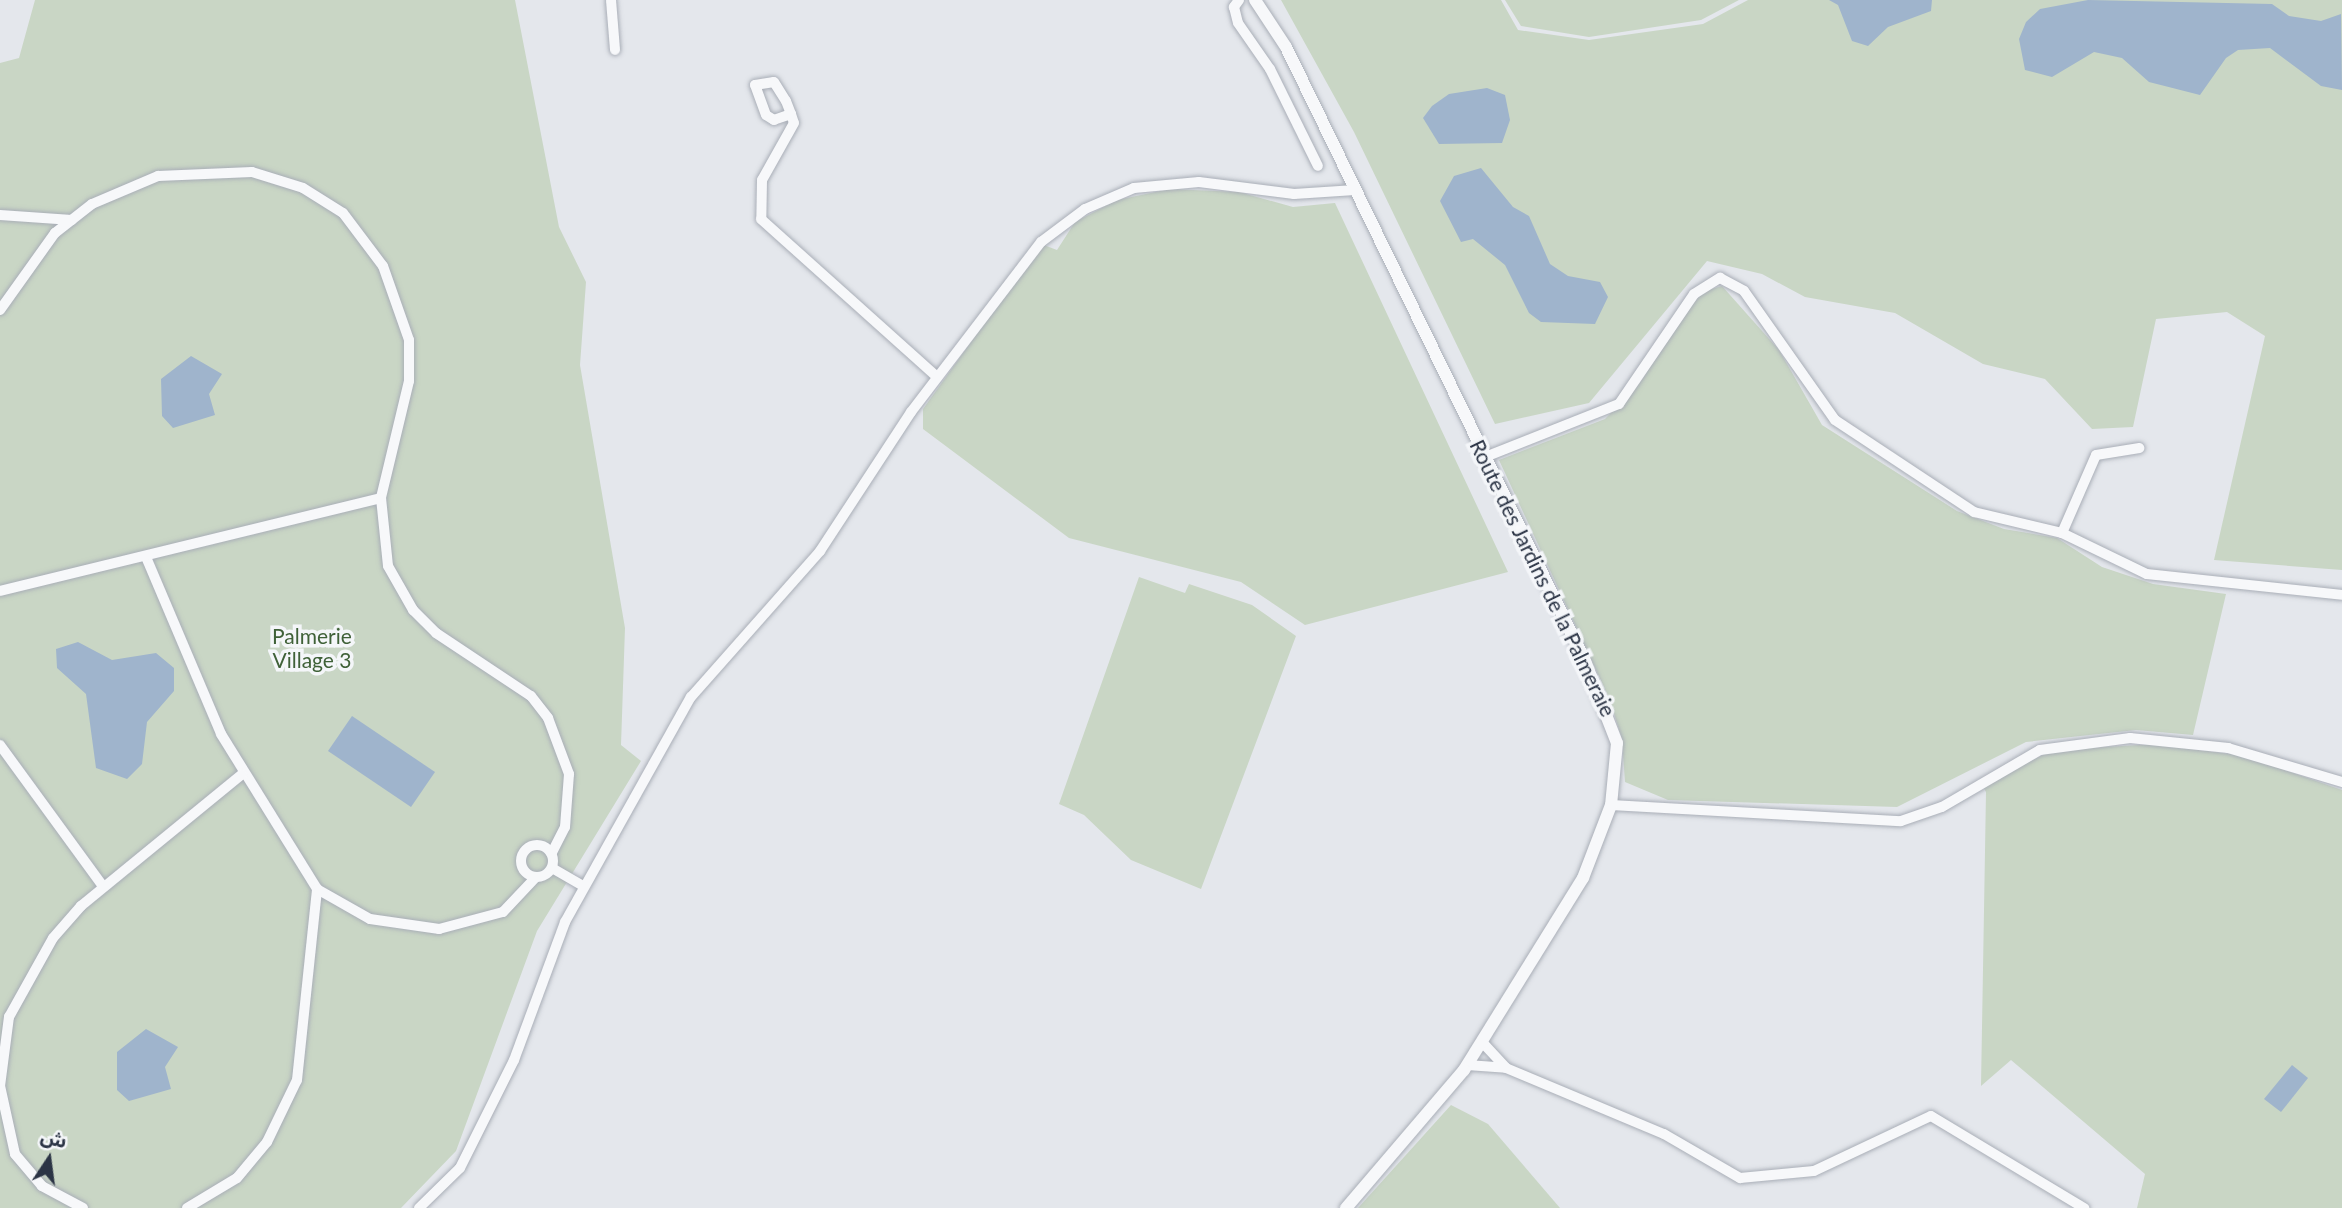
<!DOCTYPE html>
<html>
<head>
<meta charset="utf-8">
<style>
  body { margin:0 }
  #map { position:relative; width:2342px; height:1208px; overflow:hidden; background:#e4e7ec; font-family:Lato,"Noto Sans Arabic",sans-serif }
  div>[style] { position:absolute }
  .green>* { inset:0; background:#c9d6c5 }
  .water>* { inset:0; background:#9fb4cc }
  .roads { filter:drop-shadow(0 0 2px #a9aeb7) drop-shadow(0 0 2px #a9aeb7) }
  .minor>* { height:10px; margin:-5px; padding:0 5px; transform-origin:5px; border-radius:5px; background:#f7f8fa }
  .minor>.ring { margin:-5px; padding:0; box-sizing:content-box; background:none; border:10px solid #f7f8fa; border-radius:50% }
  .tertiary>* { height:12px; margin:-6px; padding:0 6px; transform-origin:6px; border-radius:6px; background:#f7f8fa }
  span { translate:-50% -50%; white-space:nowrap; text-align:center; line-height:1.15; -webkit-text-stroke:7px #f4f6f9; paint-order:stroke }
  .street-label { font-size:21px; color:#2b3445 }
  .park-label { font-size:21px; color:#3f6138 }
  .north { position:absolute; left:14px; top:1124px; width:70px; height:70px; -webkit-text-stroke:5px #f4f6f9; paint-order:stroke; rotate:13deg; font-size:19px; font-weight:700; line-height:28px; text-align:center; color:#2b3445 }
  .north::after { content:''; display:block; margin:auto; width:24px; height:32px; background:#2b3445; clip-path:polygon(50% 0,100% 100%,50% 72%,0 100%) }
</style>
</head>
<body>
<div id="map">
  <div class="green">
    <i style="clip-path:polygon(35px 0,515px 0,559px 227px,586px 282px,580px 365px,625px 628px,621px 745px,641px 761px,537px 931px,456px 1151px,401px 1208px,0 1208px,0 63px,19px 58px)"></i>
    <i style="clip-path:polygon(1281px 0,1501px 0,1518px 30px,1589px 40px,1703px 24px,1748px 0,2342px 0,2342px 570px,2214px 560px,2265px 336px,2227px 312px,2156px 319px,2133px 427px,2092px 429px,2045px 379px,1983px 364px,1895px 313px,1805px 297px,1762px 274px,1707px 261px,1589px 403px,1495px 424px,1354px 132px)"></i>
    <i style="clip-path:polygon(1505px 0,1739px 0,1701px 20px,1589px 37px,1521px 26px)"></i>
    <i style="clip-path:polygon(1170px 189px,1239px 192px,1293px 207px,1335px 203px,1508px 572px,1305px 625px,1241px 582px,1069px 538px,923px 429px,923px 409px,1041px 244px,1057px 250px,1075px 222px,1117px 200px)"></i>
    <i style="clip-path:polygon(1722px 286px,1779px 350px,1822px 425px,1957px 511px,2004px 529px,2057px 538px,2102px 567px,2153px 584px,2226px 594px,2193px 735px,2136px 730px,2026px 742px,1897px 807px,1668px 800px,1625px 782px,1622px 739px,1609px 698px,1499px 460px,1605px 419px,1639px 384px,1691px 306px,1705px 291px)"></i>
    <i style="clip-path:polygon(1139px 577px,1185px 593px,1189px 584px,1252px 605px,1296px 636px,1201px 889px,1131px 860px,1084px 815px,1059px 804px)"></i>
    <i style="clip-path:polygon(2156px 744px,2244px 756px,2342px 790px,2342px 1208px,2137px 1208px,2145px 1174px,2011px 1060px,1981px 1086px,1986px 792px,1981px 783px,2054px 750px)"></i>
    <i style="clip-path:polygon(1451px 1105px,1488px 1124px,1560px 1208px,1358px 1208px)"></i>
  </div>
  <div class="water">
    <i style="clip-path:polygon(1829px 0,1932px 0,1931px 11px,1888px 27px,1868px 46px,1852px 41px,1838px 5px)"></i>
    <i style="clip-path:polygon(2088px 0,2272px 4px,2289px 16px,2321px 21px,2341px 14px,2342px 90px,2321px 86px,2270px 48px,2238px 50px,2226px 58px,2200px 95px,2149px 82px,2122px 58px,2094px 52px,2052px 77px,2025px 70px,2019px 39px,2026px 22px,2040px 9px)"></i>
    <i style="clip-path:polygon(1487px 88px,1505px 95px,1510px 120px,1502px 143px,1439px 144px,1423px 118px,1432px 106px,1449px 94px)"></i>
    <i style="clip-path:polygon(1481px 168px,1513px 207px,1529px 216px,1550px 264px,1568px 276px,1600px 282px,1608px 297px,1595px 324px,1541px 322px,1529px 313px,1505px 265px,1473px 239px,1461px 242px,1440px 201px,1454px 176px)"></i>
    <i style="clip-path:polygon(191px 356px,222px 374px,209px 394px,215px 415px,173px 428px,162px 416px,161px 379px)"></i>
    <i style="clip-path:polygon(78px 642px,112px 660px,156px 653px,174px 668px,174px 691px,147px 722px,142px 764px,127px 779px,96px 768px,86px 694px,57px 668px,56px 649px)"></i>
    <i style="clip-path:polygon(352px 716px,435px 772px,411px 807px,328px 751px)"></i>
    <i style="clip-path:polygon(146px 1029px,178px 1047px,165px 1067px,171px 1089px,129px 1101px,117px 1090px,117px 1052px)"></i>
    <i style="clip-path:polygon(2292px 1065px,2308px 1078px,2281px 1112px,2264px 1099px)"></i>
  </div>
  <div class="roads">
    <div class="minor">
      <i style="left:611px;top:0;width:50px;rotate:85.4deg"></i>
      <i style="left:1239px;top:0;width:9px;rotate:126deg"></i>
      <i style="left:1234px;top:7px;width:16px;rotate:76deg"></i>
      <i style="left:1238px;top:23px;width:56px;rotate:55.2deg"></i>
      <i style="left:1270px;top:69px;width:108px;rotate:63.7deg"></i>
      <i style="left:791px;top:114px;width:18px;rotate:161deg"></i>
      <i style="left:774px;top:120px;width:9px;rotate:-148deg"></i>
      <i style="left:766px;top:115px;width:32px;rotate:-110deg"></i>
      <i style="left:755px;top:85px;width:19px;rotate:-9deg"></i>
      <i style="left:774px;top:82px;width:22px;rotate:58deg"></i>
      <i style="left:786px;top:101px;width:14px;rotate:69deg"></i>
      <i style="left:791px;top:114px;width:9px;rotate:72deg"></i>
      <i style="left:794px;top:123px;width:65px;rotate:119.3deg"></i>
      <i style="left:762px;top:180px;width:39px;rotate:91deg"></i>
      <i style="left:761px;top:219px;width:235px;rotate:41.9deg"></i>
      <i style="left:0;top:215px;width:72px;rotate:4deg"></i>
      <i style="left:0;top:310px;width:95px;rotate:-54.5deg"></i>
      <i style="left:55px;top:233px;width:47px;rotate:-38.1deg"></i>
      <i style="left:92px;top:204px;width:72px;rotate:-23deg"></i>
      <i style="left:158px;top:176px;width:94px;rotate:-2.4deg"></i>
      <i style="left:252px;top:172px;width:53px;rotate:17.4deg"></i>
      <i style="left:303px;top:188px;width:47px;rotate:32deg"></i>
      <i style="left:343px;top:213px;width:66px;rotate:53deg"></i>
      <i style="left:383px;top:266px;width:78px;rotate:70.6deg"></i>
      <i style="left:409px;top:340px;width:41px;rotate:90deg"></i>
      <i style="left:409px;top:381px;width:120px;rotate:103.5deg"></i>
      <i style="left:381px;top:498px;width:68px;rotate:84.1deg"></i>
      <i style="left:388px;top:566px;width:51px;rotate:60.4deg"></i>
      <i style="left:413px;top:610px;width:33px;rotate:45deg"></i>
      <i style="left:436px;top:633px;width:114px;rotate:33.6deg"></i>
      <i style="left:531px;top:696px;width:28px;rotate:52deg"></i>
      <i style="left:548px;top:718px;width:60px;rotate:69.4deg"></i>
      <i style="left:569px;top:774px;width:53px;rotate:94.3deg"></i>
      <i style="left:565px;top:827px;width:30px;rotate:117deg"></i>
      <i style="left:1485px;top:457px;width:144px;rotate:-21.6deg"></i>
      <i style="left:1619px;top:404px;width:133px;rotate:-55.7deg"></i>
      <i style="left:1694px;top:294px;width:31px;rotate:-32deg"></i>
      <i style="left:1720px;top:278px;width:27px;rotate:28deg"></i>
      <i style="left:1744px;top:291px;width:158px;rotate:54.8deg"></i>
      <i style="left:1835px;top:420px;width:167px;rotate:33.5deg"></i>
      <i style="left:1974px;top:512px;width:90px;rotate:13.4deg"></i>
      <i style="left:2062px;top:533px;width:94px;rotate:25.8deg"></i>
      <i style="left:2147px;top:574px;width:196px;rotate:6.1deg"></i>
      <i style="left:2062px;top:533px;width:85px;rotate:-66.4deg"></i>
      <i style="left:2096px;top:455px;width:44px;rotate:-9.2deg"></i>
      <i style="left:146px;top:557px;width:192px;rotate:67deg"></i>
      <i style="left:221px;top:734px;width:182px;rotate:58.2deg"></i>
      <i style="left:317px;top:889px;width:61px;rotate:29.5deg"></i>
      <i style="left:370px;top:919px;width:70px;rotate:8.2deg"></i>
      <i style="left:439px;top:929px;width:66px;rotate:-14.9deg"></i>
      <i style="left:503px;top:912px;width:48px;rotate:-46.7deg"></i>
      <i style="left:0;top:591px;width:392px;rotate:-13.7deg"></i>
      <i style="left:0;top:745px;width:175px;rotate:53.9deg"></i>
      <i style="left:1611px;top:805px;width:290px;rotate:3.2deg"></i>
      <i style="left:1901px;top:821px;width:43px;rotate:-18.9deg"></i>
      <i style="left:1942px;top:807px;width:113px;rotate:-30.2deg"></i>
      <i style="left:2040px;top:750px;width:91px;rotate:-7.6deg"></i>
      <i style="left:2130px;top:738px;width:99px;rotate:5.8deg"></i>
      <i style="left:2228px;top:748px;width:119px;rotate:16.6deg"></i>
      <i class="ring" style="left:521px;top:845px;width:22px;height:22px"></i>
      <i style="left:552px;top:868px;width:36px;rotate:30deg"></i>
      <i style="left:1482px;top:1042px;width:35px;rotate:47deg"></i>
      <i style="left:1467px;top:1065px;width:39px;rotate:4deg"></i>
      <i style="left:1506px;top:1068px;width:171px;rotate:22.7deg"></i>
      <i style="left:1664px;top:1134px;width:88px;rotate:30.1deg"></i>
      <i style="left:1740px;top:1178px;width:74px;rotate:-5.4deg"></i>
      <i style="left:1814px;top:1171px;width:129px;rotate:-25.2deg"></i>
      <i style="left:1931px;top:1116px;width:179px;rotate:31deg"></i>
      <i style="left:83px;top:1208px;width:47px;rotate:-151.8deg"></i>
      <i style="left:42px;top:1186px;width:42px;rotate:-130.2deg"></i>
      <i style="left:15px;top:1154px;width:70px;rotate:-102.4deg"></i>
      <i style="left:0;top:1086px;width:70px;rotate:-82.6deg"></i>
      <i style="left:9px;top:1017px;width:90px;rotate:-60.9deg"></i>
      <i style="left:53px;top:938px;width:43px;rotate:-48.8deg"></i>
      <i style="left:81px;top:906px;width:208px;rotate:-39.3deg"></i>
      <i style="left:187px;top:1208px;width:58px;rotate:-31deg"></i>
      <i style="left:237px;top:1178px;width:47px;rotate:-50.2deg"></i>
      <i style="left:267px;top:1142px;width:69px;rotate:-64.2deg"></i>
      <i style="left:297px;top:1080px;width:192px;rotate:-84deg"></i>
      <i style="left:419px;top:1208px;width:57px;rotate:-44.3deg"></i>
      <i style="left:460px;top:1168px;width:121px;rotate:-63.4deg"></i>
      <i style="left:514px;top:1060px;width:147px;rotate:-69.7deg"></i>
      <i style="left:565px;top:922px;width:258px;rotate:-60.8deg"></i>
      <i style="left:691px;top:697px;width:195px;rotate:-48.5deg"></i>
      <i style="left:820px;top:551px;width:166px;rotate:-56.8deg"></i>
      <i style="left:911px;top:412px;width:214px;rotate:-52.6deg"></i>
      <i style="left:1041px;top:242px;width:55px;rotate:-36.9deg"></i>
      <i style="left:1085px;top:209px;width:53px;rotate:-23.2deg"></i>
      <i style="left:1134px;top:188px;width:65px;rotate:-5.3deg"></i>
      <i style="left:1199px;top:182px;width:96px;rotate:7.2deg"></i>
      <i style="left:1294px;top:194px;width:61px;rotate:-3.8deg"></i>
    </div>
    <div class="tertiary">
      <i style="left:1255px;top:0;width:56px;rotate:56.6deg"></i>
      <i style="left:1286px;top:47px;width:683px;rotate:64.04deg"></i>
      <i style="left:1585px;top:661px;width:88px;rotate:68.7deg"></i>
      <i style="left:1617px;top:743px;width:62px;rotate:95.5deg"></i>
      <i style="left:1611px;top:805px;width:78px;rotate:111deg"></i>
      <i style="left:1583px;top:878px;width:226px;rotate:121.8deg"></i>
      <i style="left:1464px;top:1070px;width:182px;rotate:130.5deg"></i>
    </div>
  </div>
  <div class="street-label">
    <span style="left:1543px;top:578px;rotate:64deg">Route des Jardins de la Palmeraie</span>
  </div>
  <div class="park-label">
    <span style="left:312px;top:648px">Palmerie<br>Village 3</span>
  </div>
  <div class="north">ش</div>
</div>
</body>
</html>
